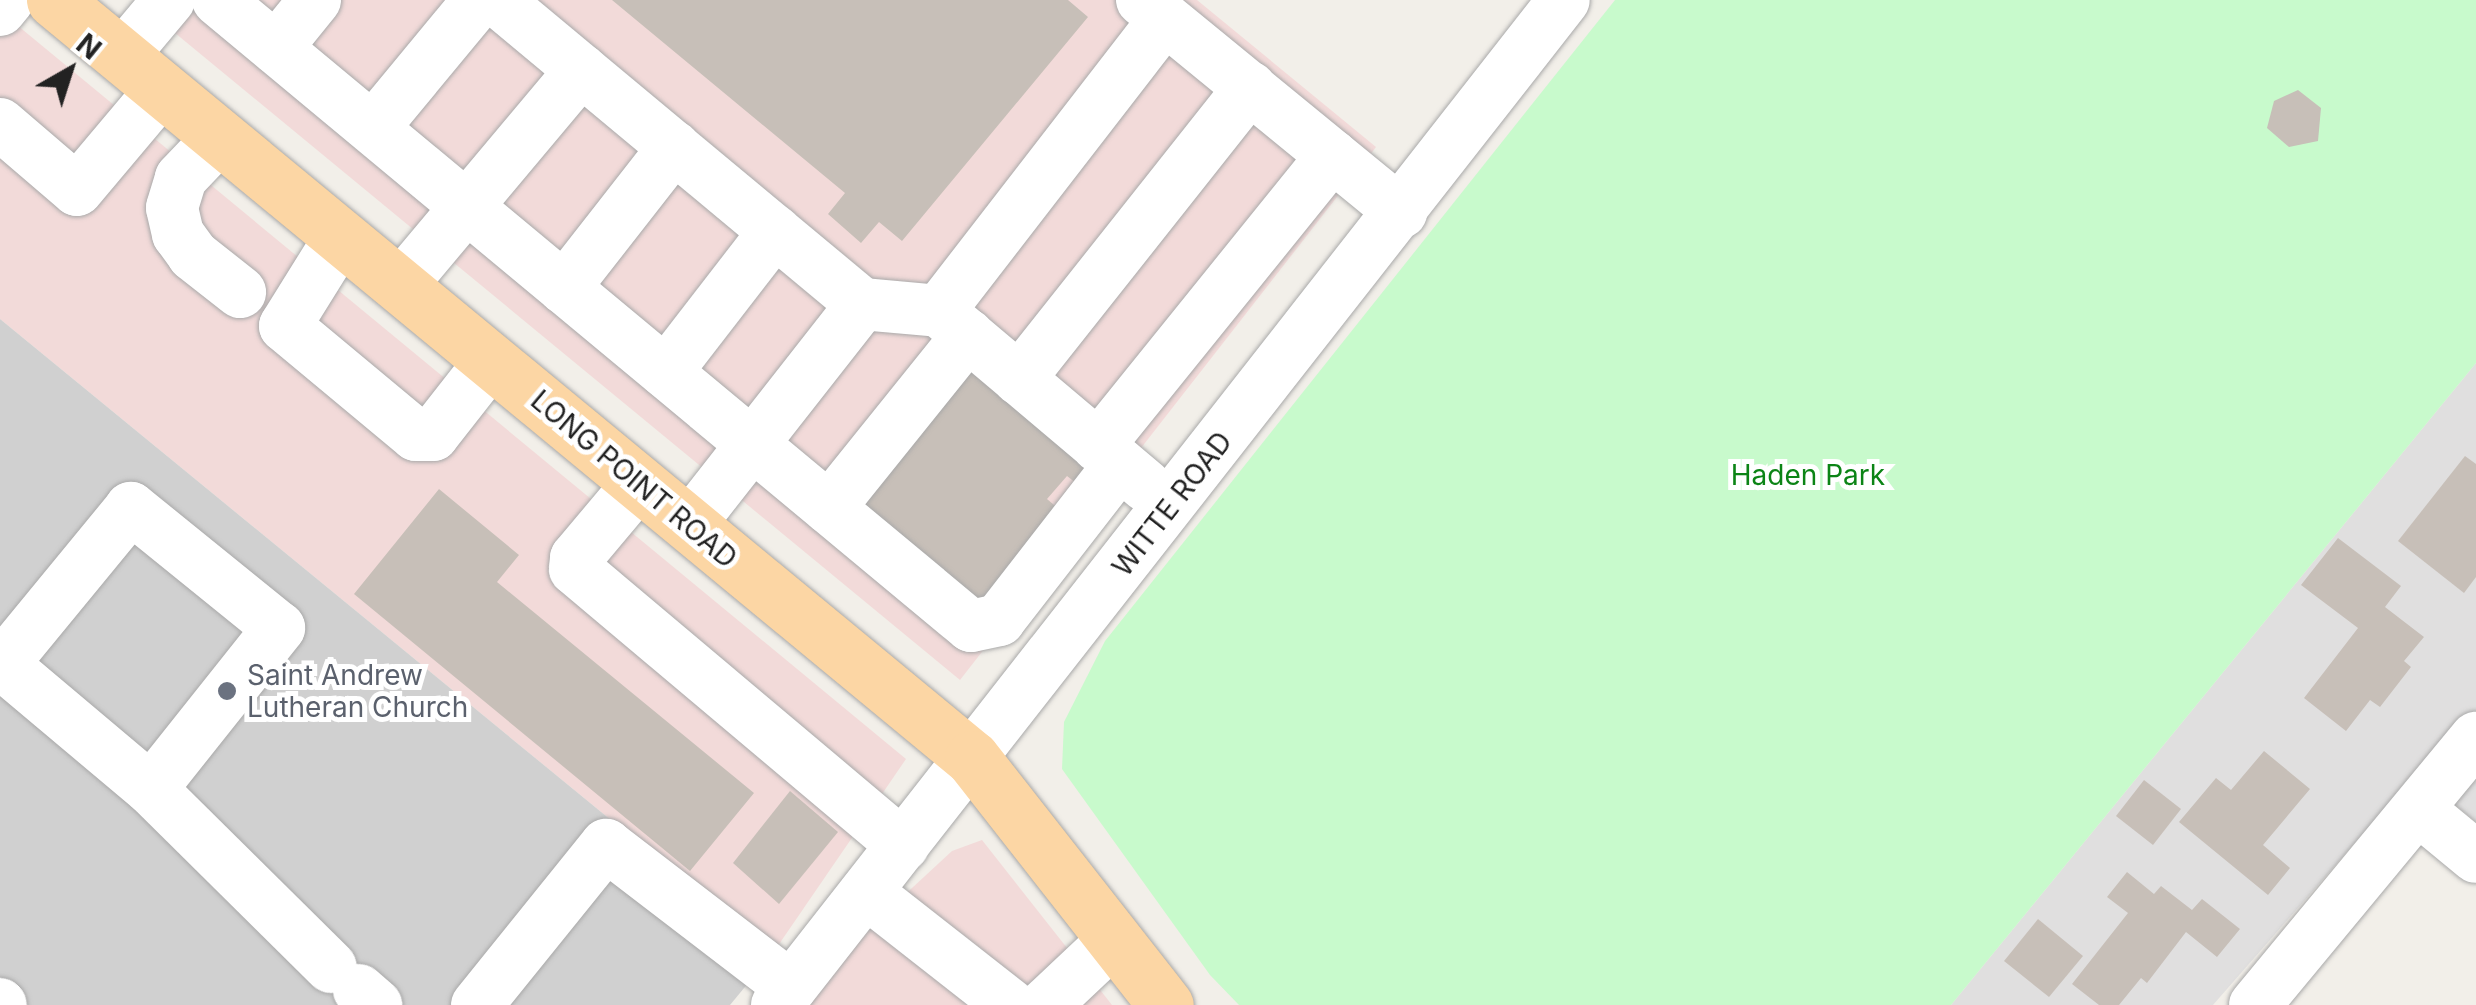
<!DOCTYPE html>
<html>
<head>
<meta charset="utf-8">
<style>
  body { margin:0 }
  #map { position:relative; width:2476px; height:1005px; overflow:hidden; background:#f2efe9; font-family:Inter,sans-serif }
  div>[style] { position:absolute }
  .residential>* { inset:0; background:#e0dfdf }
  .commercial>* { inset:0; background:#f2dad9 }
  .religious>* { inset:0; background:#d0d0d0 }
  .park>* { inset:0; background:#c8facc }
  .building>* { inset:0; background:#c7bfb8 }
  .roads { filter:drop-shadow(0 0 2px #a9a9a9) drop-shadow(0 0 2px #a9a9a9) }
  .minor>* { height:52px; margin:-26px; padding:0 26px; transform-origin:26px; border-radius:26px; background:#fff }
  .major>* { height:55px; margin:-27.5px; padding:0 27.5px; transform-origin:27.5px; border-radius:27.5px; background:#fcd6a4 }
  .dots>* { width:28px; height:28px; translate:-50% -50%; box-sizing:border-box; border:5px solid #fff; border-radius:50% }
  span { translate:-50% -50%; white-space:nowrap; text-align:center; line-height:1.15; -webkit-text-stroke:10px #fff; paint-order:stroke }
  .park-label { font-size:28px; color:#0c8416 }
  .street-label { font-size:28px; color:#222 }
  .worship-label { font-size:28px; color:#5b616d }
  .left { translate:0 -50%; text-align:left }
  .north { position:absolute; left:20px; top:20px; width:100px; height:100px; -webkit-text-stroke:8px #fff; paint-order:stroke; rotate:39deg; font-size:28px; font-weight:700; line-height:40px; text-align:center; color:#222 }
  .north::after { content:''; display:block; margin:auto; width:35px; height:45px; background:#222; clip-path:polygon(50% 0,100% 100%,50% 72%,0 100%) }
</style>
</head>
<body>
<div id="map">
  <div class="residential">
    <i style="clip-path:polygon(2476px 363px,2476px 822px,2416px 773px,2213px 1005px,1951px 1005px)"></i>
  </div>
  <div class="commercial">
    <i style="clip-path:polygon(135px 0,1197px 0,1376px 147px,960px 680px)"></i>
    <i style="clip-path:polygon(0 11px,906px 759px,773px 953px,0 319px)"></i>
    <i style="clip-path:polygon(982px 840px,1112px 1005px,804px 1005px,845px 950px,952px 851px)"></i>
  </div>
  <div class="religious">
    <i style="clip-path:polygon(0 319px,773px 953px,730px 1005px,0 1005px)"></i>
  </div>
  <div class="park">
    <i style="clip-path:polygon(1615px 0,2476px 0,2476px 363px,1951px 1005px,1239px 1005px,1210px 975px,1062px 769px,1064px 722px,1105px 641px)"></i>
  </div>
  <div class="building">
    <i style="clip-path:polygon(612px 0,1068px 0,1088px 17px,902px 241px,879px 222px,861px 243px,828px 214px,845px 193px)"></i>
    <i style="clip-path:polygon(2298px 90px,2321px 108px,2318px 141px,2289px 147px,2267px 128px,2274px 101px)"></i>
    <i style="clip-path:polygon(967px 369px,1057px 444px,1101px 461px,1080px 486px,1067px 476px,1047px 499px,1061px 511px,981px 609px,854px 505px)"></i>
    <i style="clip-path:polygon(2465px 456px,2476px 464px,2476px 577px,2464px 593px,2398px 541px)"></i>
    <i style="clip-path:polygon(439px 489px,519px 555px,497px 582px,754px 793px,690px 871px,354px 594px)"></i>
    <i style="clip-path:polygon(2338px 538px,2401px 586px,2385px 607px,2424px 637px,2404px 661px,2411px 667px,2380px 707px,2370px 700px,2346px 731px,2304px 698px,2358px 628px,2301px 585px)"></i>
    <i style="clip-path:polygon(2264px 751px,2310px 789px,2263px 845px,2290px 868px,2268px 895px,2179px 822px,2216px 778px,2231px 790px)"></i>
    <i style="clip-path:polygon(2144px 780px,2181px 809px,2153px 845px,2116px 816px)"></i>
    <i style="clip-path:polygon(790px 791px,838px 832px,779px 904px,733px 863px)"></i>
    <i style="clip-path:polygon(2127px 872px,2154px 894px,2161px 886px,2192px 910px,2202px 899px,2240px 929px,2217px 957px,2186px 932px,2147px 983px,2141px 978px,2119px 1005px,2099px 1005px,2072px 984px,2128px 913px,2107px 897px)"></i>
    <i style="clip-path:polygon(2038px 919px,2083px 956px,2049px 997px,2004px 961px)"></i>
  </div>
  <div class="roads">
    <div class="minor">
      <i style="left:218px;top:0;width:979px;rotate:39.74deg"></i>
      <i style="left:971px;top:626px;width:29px;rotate:-12deg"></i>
      <i style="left:999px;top:620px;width:197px;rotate:-52.2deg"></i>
      <i style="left:497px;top:0;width:475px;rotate:39.8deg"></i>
      <i style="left:862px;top:304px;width:77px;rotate:5.2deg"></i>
      <i style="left:939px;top:311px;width:271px;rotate:40.2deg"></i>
      <i style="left:1142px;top:0;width:335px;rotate:39.3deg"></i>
      <i style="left:0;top:10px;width:13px;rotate:-51deg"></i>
      <i style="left:276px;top:48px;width:62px;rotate:-50.9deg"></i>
      <i style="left:122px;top:56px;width:73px;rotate:-50deg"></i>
      <i style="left:0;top:124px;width:101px;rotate:40.6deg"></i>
      <i style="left:77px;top:190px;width:132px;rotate:-49.9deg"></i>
      <i style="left:373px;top:128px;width:166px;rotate:-50.4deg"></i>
      <i style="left:220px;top:137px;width:57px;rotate:133.6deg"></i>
      <i style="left:181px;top:178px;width:31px;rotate:107deg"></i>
      <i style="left:172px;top:208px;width:27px;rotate:77deg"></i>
      <i style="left:178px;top:234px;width:26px;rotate:54deg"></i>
      <i style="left:193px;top:255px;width:60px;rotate:38.2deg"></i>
      <i style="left:341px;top:236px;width:106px;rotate:121.9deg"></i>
      <i style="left:285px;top:326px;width:170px;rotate:39.8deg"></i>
      <i style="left:416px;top:435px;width:17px"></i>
      <i style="left:433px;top:435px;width:94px;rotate:-51.9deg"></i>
      <i style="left:400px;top:286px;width:282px;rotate:-50deg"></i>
      <i style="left:564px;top:288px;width:179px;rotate:-52deg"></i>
      <i style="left:939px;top:311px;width:369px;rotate:-52.3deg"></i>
      <i style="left:666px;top:372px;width:178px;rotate:-52.3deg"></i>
      <i style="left:1019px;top:379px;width:372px;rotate:-51.6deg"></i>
      <i style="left:1098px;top:446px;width:373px;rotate:-51.1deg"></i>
      <i style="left:639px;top:483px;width:98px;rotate:130deg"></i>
      <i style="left:576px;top:558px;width:11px;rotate:95deg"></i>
      <i style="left:575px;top:569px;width:429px;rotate:40.1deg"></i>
      <i style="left:829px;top:508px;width:222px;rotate:-51.2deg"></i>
      <i style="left:689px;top:525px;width:281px;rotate:-51.9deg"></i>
      <i style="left:0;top:662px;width:197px;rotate:40.1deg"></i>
      <i style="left:151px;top:789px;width:206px;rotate:-51.5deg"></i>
      <i style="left:279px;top:628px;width:191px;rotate:-141deg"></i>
      <i style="left:131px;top:508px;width:202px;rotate:129.4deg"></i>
      <i style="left:151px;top:789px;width:253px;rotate:44.7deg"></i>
      <i style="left:2418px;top:809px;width:75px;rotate:39.6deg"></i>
      <i style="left:866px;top:892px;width:183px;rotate:38.1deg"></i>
      <i style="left:359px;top:990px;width:23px;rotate:41deg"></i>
      <i style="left:0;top:1004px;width:1px;rotate:45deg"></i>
      <i style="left:477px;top:1005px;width:206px;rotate:-51.1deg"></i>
      <i style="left:606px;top:845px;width:233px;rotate:37.5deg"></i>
      <i style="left:777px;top:1005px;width:1276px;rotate:-51.94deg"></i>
      <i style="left:1045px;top:1005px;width:96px;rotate:-43.3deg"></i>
      <i style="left:2255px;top:1005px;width:347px;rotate:-50.4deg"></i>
    </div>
    <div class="major">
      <i style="left:54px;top:0;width:1190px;rotate:39.55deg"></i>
      <i style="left:972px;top:758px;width:314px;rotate:51.9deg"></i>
    </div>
  </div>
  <div class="dots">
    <i style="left:227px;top:691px;background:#6b7280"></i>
  </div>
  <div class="park-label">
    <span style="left:1808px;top:475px">Haden Park</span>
  </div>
  <div class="street-label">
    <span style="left:634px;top:479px;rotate:40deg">LONG POINT ROAD</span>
    <span style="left:1172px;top:504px;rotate:-52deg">WITTE ROAD</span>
  </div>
  <div class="worship-label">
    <span class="left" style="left:247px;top:691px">Saint Andrew<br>Lutheran Church</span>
  </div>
  <div class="north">N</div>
</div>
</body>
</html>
